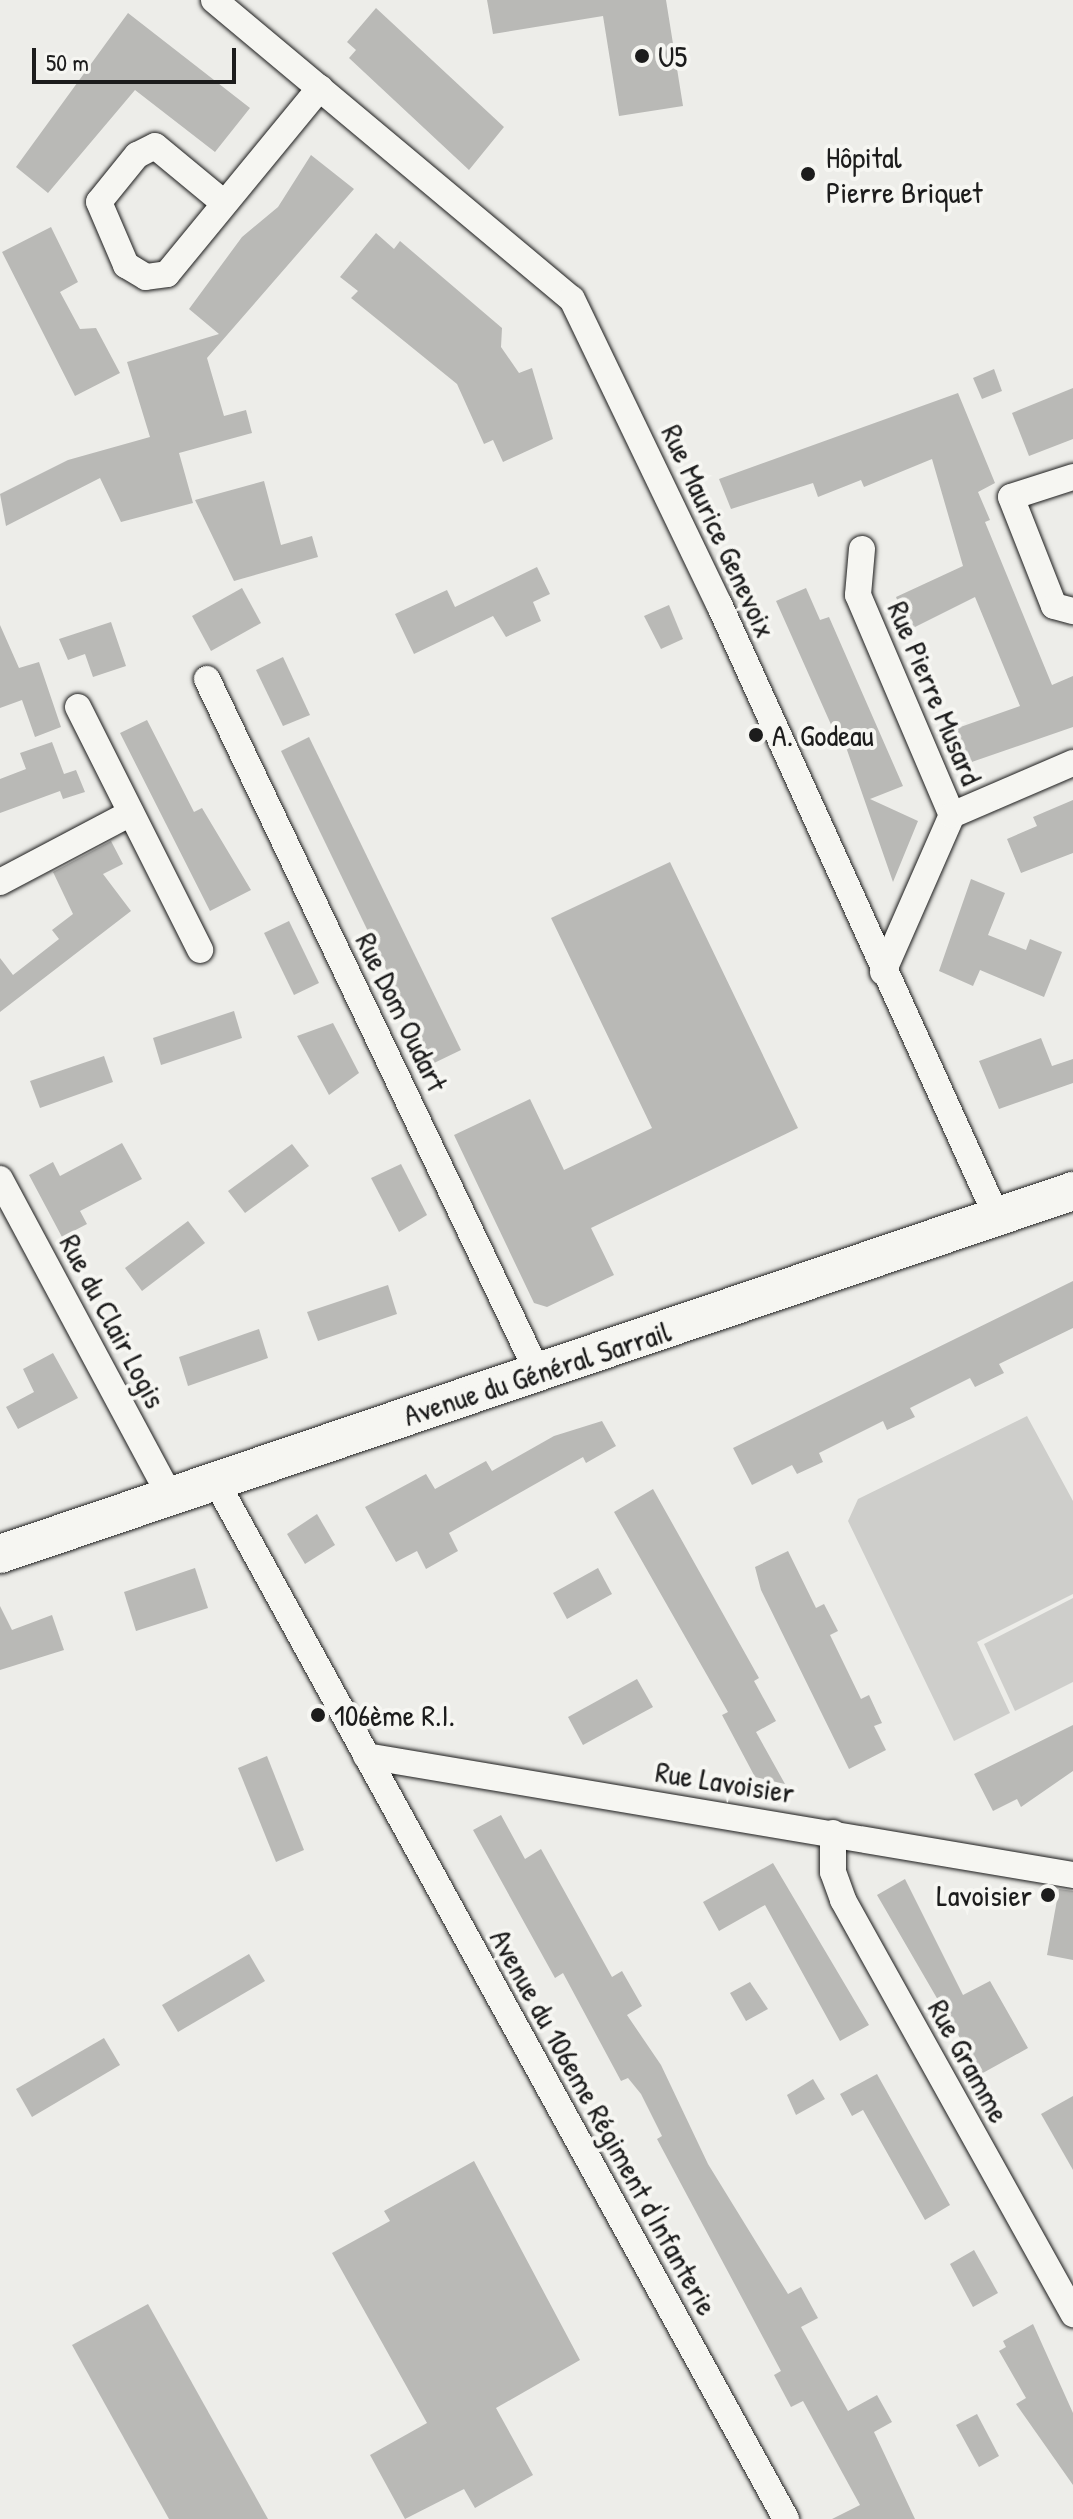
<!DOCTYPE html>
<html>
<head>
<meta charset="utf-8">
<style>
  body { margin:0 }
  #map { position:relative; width:1073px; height:2519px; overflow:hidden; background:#edede9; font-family:"Patrick Hand",sans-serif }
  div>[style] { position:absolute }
  .green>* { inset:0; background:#cececb }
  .building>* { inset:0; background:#b9b9b6 }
  .roads { filter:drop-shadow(0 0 2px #1c1c1c) drop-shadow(0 0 2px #1c1c1c) }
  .minor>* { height:26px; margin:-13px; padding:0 13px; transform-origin:13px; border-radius:13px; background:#f6f6f2 }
  .secondary>* { height:38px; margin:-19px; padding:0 19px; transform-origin:19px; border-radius:19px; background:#f6f6f2 }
  .dots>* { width:22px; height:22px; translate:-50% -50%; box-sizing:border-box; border:4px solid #f6f6f2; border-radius:50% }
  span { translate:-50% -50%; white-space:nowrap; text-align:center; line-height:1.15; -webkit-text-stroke:8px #f6f6f2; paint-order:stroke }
  .poi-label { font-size:30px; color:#1c1c1c }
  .left { translate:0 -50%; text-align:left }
  .right { translate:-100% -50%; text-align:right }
  .street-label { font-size:30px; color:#1c1c1c }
  .scale { position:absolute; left:32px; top:48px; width:204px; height:36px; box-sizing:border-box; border:4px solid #1c1c1c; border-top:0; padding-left:10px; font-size:24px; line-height:28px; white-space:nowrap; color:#1c1c1c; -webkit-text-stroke:6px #f6f6f2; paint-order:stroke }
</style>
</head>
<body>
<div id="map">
  <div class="green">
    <i style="clip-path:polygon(1027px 1416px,1073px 1501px,1073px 1594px,977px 1642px,1010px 1713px,954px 1741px,848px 1521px,858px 1499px)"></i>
    <i style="clip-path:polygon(1073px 1598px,1073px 1682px,1015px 1711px,984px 1644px)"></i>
  </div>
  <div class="building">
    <i style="clip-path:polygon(487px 0,666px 0,683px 106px,619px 116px,603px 16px,493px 34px)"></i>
    <i style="clip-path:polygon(376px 8px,504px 127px,469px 170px,349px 58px,356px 50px,347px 42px)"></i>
    <i style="clip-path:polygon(128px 13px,250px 108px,215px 152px,135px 90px,48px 193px,16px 167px)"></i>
    <i style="clip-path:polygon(311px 155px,354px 189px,207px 358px,224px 416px,246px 410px,252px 433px,179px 453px,193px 503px,121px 522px,100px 478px,6px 526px,0 494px,68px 460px,150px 437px,127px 362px,219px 334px,189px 309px,242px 237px,278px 207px)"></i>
    <i style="clip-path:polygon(51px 227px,78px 282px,60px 292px,80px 329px,96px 328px,120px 373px,75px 396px,2px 252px)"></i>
    <i style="clip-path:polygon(376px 233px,394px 249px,400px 241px,502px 328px,501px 347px,519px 373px,532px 368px,553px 439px,503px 462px,493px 440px,484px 444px,457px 384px,351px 298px,358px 291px,340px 277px)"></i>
    <i style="clip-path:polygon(994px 369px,1002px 391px,982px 399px,973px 378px)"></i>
    <i style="clip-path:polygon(1073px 388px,1073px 439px,1029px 456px,1012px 413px)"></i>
    <i style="clip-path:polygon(958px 393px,995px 483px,978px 492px,990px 520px,985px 522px,1052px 685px,1073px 676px,1073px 727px,963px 765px,949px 731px,1020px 706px,975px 597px,909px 630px,896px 597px,963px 566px,932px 459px,864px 487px,861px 480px,818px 497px,813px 483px,731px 509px,719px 479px)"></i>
    <i style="clip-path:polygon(264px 481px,281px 545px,312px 536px,318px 557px,234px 581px,195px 500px)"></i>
    <i style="clip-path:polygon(537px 567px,550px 594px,533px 602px,541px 621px,506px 637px,493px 616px,414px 654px,395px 614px,447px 590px,455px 607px)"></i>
    <i style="clip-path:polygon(242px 588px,261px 623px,211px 651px,192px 616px)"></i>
    <i style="clip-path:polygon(806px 588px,820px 620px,829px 617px,903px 786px,870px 799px,918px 821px,893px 882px,839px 727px,833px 729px,776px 601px)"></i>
    <i style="clip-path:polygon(669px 605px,683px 639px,661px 649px,644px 616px)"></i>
    <i style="clip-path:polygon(111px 622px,126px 666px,93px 677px,85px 654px,68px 660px,59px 639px)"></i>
    <i style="clip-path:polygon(0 625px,19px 668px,39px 662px,61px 727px,35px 737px,22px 700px,0 708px)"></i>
    <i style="clip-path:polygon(283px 657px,310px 715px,283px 726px,256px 670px)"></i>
    <i style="clip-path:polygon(147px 720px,194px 812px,202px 808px,251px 890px,210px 911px,120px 733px)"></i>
    <i style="clip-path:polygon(309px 737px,461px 1050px,432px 1064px,281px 751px)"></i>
    <i style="clip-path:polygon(52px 742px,64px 774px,76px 770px,85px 792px,63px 799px,60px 791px,0 813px,0 779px,26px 769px,20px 753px)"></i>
    <i style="clip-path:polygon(1073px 800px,1073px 853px,1021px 873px,1007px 839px,1037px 826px,1033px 817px)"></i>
    <i style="clip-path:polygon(111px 841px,123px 864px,103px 874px,131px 911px,0 1012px,0 958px,13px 975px,59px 939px,52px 930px,73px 914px,53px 872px)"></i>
    <i style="clip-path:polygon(670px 862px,798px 1128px,591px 1228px,614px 1275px,547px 1307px,534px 1303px,454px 1135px,530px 1099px,564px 1170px,652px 1128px,551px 918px)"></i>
    <i style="clip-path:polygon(971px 879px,1005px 893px,988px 935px,1026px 950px,1030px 939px,1062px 952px,1044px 997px,980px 970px,973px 986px,939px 971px)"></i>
    <i style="clip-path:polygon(289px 921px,319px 983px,294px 995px,264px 933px)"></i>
    <i style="clip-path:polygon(234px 1011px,242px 1038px,161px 1065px,153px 1038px)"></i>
    <i style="clip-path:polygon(333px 1023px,359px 1073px,329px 1095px,297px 1036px)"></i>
    <i style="clip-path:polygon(1041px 1038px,1052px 1066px,1073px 1059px,1073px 1083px,999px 1109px,979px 1061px)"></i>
    <i style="clip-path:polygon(104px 1056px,113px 1082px,40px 1108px,30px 1081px)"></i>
    <i style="clip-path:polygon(122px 1143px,142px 1179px,80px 1211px,87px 1224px,62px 1237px,29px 1175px,53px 1162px,60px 1176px)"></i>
    <i style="clip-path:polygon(292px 1144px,309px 1166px,245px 1213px,228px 1191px)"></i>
    <i style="clip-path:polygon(401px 1164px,427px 1215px,399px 1232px,371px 1178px)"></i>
    <i style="clip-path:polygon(188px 1221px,205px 1243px,142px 1291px,125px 1268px)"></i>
    <i style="clip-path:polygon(1073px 1281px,1073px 1328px,999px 1364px,1004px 1373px,975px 1387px,970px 1378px,910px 1408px,915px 1417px,887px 1430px,883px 1421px,819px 1453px,823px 1462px,797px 1474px,792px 1465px,752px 1485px,733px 1448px)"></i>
    <i style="clip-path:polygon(388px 1285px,397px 1314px,318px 1341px,307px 1312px)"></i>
    <i style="clip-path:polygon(259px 1329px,268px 1358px,188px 1386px,179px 1357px)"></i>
    <i style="clip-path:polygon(53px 1353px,78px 1398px,18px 1429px,6px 1407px,34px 1392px,23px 1369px)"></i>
    <i style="clip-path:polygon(602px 1421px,616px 1446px,586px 1463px,583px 1457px,449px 1533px,458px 1551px,426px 1569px,417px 1551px,396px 1562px,365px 1507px,426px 1474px,435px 1489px,486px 1461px,492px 1471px,554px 1436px)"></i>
    <i style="clip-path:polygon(653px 1489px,759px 1678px,754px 1681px,776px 1721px,756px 1732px,785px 1784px,755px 1777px,722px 1715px,728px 1712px,614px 1512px)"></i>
    <i style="clip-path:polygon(317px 1514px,335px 1545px,305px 1564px,287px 1534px)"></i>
    <i style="clip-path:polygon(788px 1551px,816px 1608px,824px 1604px,838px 1631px,830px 1635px,861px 1699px,869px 1695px,882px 1723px,874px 1726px,886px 1750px,849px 1769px,761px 1590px,755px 1567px)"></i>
    <i style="clip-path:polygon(195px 1568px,208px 1608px,136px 1631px,124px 1592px)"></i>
    <i style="clip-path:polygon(598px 1568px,612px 1594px,567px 1619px,553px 1593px)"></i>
    <i style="clip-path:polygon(0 1606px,12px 1630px,52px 1615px,64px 1650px,0 1670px)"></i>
    <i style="clip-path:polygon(637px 1679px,653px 1707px,583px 1745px,568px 1717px)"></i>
    <i style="clip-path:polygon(1073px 1725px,1073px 1771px,1021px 1807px,1017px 1799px,993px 1811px,974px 1774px)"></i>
    <i style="clip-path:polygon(267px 1756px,304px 1850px,276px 1862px,238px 1768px)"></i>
    <i style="clip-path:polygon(501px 1815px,525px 1859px,541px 1849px,612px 1977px,622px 1971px,642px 2006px,627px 2015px,661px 2065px,708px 2164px,788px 2294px,801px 2287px,818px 2318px,801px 2327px,848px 2411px,877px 2395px,892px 2422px,874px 2432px,915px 2519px,832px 2519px,860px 2505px,803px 2401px,791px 2407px,774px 2375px,781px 2371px,657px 2139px,662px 2136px,641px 2094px,628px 2078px,621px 2081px,563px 1973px,555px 1978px,473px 1830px)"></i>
    <i style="clip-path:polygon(773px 1863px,869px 2025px,840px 2041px,765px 1905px,719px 1931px,703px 1902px)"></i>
    <i style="clip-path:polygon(905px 1879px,963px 1995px,990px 1981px,1028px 2048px,981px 2074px,877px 1895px)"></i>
    <i style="clip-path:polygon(1059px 1889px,1073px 1891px,1073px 1960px,1047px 1955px)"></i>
    <i style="clip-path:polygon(249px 1954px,265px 1981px,178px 2032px,162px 2005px)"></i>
    <i style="clip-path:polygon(750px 1982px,768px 2009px,746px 2021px,730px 1993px)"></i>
    <i style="clip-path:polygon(104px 2038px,120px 2065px,32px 2117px,16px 2089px)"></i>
    <i style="clip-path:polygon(877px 2074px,950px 2205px,925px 2220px,863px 2110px,852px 2116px,840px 2094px)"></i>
    <i style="clip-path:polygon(813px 2079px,825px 2099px,796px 2115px,787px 2095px)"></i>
    <i style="clip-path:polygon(1073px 2096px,1073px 2170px,1041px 2114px)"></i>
    <i style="clip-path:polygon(474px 2161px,580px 2360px,496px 2408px,533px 2475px,475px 2508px,464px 2489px,405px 2519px,370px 2455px,427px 2423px,332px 2253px,390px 2221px,384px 2211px)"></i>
    <i style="clip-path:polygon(974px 2250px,998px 2293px,973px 2307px,950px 2264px)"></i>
    <i style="clip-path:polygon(148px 2304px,268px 2519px,169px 2519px,72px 2345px)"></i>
    <i style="clip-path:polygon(1033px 2324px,1073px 2413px,1073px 2485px,1016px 2404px,1026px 2398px,999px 2351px,1006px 2347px,1003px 2341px)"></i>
    <i style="clip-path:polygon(977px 2414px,999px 2456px,979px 2467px,956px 2425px)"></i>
  </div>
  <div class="roads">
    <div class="minor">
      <i style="left:214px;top:0;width:466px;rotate:39.9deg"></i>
      <i style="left:572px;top:299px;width:339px;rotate:64.3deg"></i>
      <i style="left:719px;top:604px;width:673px;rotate:65.61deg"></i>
      <i style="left:224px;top:203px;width:89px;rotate:-140.4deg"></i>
      <i style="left:155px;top:146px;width:20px;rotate:153deg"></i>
      <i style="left:137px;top:155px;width:60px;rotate:129deg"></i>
      <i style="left:99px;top:202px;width:69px;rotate:66.8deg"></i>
      <i style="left:126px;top:265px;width:23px;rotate:31deg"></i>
      <i style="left:146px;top:277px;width:21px;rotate:-8deg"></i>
      <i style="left:167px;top:274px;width:241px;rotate:-50.6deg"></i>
      <i style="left:1073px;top:477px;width:65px;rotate:162.1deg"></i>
      <i style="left:1011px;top:497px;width:117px;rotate:68.5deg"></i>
      <i style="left:1054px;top:606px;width:20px;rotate:15deg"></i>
      <i style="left:862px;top:549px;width:46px;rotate:95deg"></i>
      <i style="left:858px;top:595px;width:239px;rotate:66.9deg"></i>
      <i style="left:207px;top:679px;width:769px;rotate:64.5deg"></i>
      <i style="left:78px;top:707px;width:272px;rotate:63.3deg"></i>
      <i style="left:0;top:882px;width:148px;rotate:-27.8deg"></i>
      <i style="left:883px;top:972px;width:171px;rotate:-66.3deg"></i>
      <i style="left:952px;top:815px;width:132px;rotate:-23.3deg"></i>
      <i style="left:0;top:1179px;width:357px;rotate:61.8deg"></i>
      <i style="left:214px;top:1478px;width:1188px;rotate:61.21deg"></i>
      <i style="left:366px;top:1756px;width:717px;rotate:9.55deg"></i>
      <i style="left:833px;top:1833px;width:39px;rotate:90deg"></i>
      <i style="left:833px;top:1872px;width:30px;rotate:70deg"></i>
      <i style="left:843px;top:1900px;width:474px;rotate:60.9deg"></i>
    </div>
    <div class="secondary">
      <i style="left:0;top:1554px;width:1133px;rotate:-18.69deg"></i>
    </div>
  </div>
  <div class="dots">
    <i style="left:642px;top:56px;background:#1c1c1c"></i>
    <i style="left:808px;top:174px;background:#1c1c1c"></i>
    <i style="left:756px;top:735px;background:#1c1c1c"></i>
    <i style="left:318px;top:1715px;background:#1c1c1c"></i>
    <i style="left:1048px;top:1895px;background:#1c1c1c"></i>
  </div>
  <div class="poi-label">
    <span class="left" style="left:658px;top:56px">U5</span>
    <span class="left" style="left:826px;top:174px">Hôpital<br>Pierre Briquet</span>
    <span class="left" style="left:772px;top:735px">A. Godeau</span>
    <span class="left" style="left:334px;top:1715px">106ème R.I.</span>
    <span class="right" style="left:1032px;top:1895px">Lavoisier</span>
  </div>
  <div class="street-label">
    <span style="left:719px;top:531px;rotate:65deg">Rue Maurice Genevoix</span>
    <span style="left:935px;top:693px;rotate:67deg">Rue Pierre Musard</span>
    <span style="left:402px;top:1012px;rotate:64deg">Rue Dom Oudart</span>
    <span style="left:113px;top:1321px;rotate:62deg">Rue du Clair Logis</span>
    <span style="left:537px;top:1373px;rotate:-18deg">Avenue du Général Sarrail</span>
    <span style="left:725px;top:1782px;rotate:9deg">Rue Lavoisier</span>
    <span style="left:969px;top:2061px;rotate:61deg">Rue Gramme</span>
    <span style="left:604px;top:2122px;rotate:61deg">Avenue du 106eme Régiment d'Infanterie</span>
  </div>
  <div class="scale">50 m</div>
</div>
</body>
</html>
